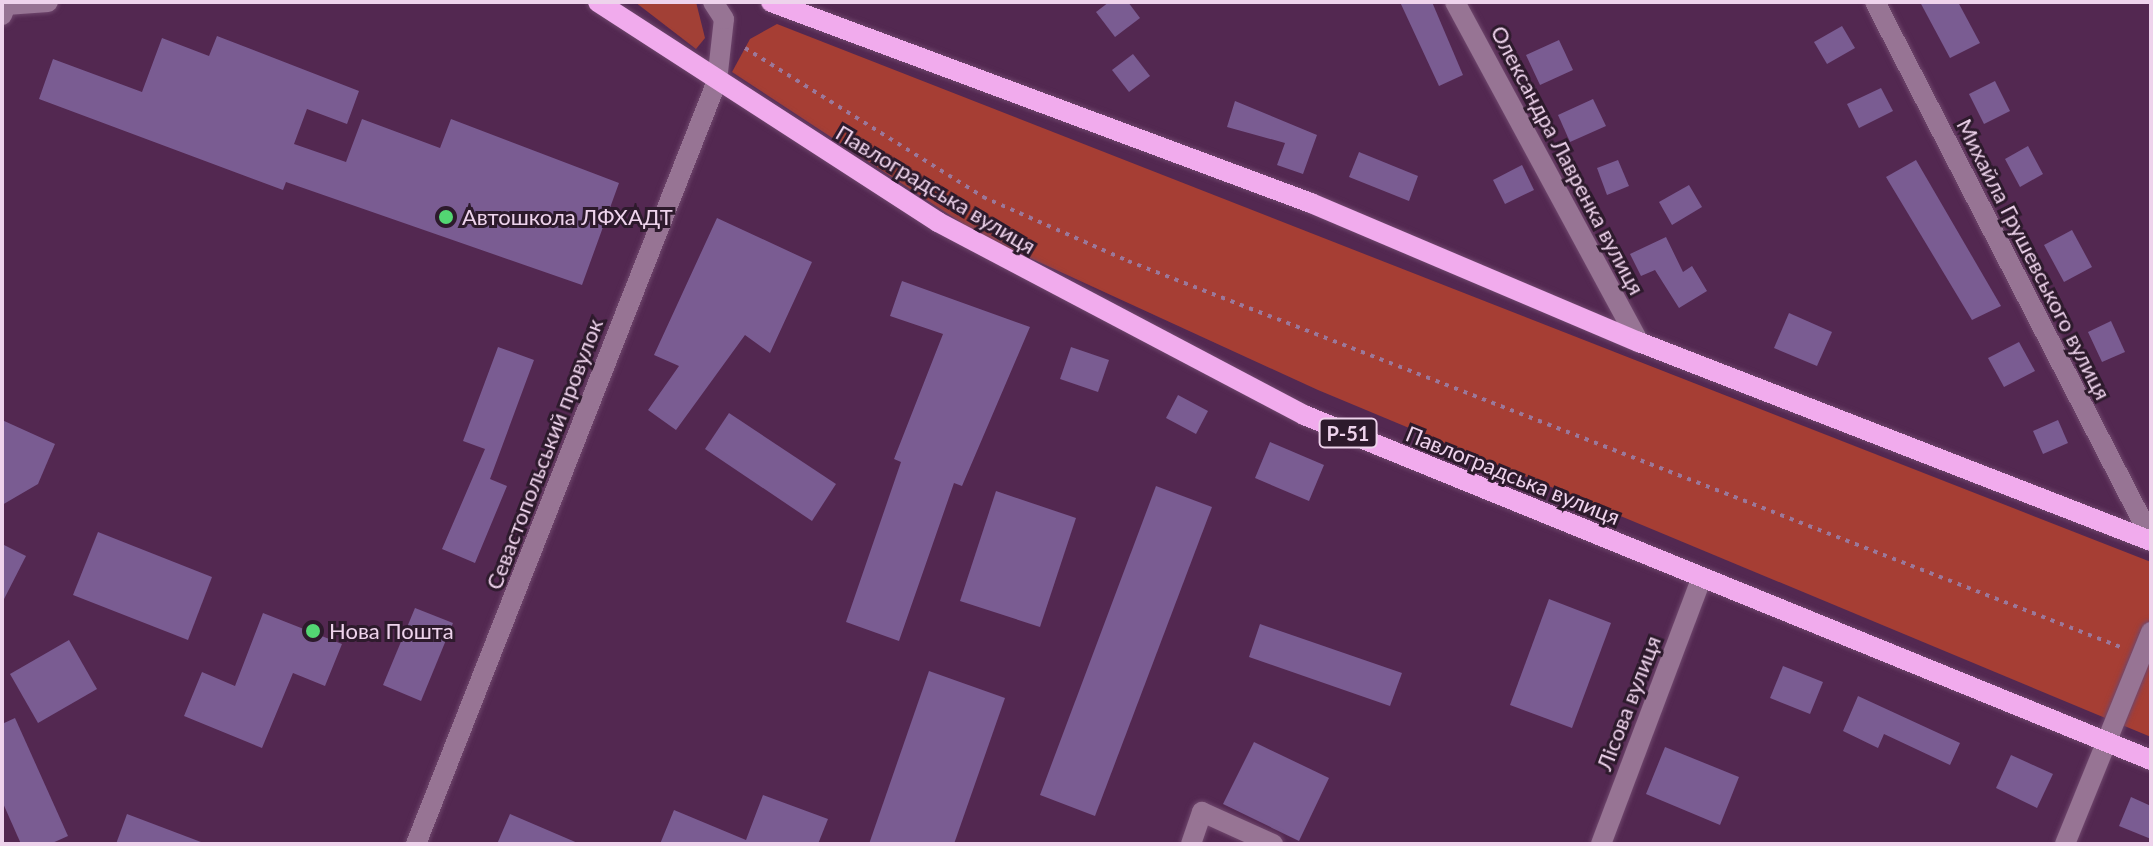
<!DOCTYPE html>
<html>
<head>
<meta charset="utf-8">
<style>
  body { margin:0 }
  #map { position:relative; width:2153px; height:846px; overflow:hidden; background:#532851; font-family:Lato,sans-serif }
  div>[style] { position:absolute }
  .green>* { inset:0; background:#a24036 }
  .forest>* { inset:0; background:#a63e34 }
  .building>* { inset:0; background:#7a5c92 }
  .path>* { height:4px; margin-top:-2px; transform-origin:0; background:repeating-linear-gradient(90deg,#9c789a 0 4px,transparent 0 10px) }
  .roads { filter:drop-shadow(0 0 2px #6f476d) drop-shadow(0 0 2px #6f476d) }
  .minor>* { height:20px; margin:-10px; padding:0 10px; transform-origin:10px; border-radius:10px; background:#977494 }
  .major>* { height:20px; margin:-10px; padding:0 10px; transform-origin:10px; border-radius:10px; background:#f1abed }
  .dots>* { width:22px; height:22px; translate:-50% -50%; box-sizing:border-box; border:4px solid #2d1a2c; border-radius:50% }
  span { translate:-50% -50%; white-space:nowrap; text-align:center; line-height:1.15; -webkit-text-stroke:6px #2d1a2c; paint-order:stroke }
  .shield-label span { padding:2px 6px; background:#2d1a2c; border:2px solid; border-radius:6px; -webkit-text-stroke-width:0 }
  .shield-label { font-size:20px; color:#eed3ec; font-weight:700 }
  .street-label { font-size:22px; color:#eed3ec }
  .poi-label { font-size:22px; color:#eed3ec }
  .left { translate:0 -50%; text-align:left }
  .frame { position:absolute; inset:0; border:4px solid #eed3ec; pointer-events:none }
</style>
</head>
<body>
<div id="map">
  <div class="green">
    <i style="clip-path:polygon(635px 2px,696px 2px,705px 38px,696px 49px)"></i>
  </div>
  <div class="forest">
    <i style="clip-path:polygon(777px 24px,2151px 562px,2151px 737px,1318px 390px,980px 235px,732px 72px,750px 39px)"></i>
  </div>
  <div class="building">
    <i style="clip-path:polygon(1109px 2px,1128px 2px,1140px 18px,1115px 37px,1096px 12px)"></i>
    <i style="clip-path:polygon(1400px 2px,1432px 2px,1463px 75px,1439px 86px)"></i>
    <i style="clip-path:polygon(1920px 2px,1958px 2px,1980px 43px,1950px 58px)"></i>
    <i style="clip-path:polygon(1842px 26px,1855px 48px,1827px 64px,1814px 42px)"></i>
    <i style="clip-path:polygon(217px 36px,359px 91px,347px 124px,307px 109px,294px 144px,346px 162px,362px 119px,440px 148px,451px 119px,619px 183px,582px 285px,286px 182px,283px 190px,39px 99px,53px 59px,142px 92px,162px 38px,209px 56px)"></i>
    <i style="clip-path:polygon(1559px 40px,1573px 70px,1540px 85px,1526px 55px)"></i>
    <i style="clip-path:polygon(1133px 54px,1150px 76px,1129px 92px,1112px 70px)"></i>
    <i style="clip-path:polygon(1995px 81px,2010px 111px,1984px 124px,1969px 94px)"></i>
    <i style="clip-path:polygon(1881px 88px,1893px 111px,1859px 128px,1847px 104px)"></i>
    <i style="clip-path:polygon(1593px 99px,1606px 126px,1570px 142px,1558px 115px)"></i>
    <i style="clip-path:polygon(1235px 101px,1317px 135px,1303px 174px,1277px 165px,1285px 143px,1227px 127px)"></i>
    <i style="clip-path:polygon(2028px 146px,2043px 174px,2020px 187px,2005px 159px)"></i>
    <i style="clip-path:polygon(1359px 152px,1418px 176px,1409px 201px,1349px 177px)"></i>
    <i style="clip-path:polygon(1618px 160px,1629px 186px,1607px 195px,1597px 168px)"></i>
    <i style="clip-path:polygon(1916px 160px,2001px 306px,1972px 320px,1886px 177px)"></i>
    <i style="clip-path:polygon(1522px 165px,1534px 190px,1505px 204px,1493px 180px)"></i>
    <i style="clip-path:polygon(1689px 185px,1702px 207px,1672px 225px,1659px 202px)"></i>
    <i style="clip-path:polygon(717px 218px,812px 262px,770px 353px,745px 335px,676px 430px,648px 410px,679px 366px,654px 355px)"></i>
    <i style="clip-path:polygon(2072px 230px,2092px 267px,2064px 282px,2044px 245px)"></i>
    <i style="clip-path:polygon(1666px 237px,1683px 272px,1692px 266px,1707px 291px,1679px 308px,1655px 270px,1641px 276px,1630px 254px)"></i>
    <i style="clip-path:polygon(902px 281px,1030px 327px,962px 486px,954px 483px,899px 641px,846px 622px,901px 462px,894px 459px,943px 334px,890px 316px)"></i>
    <i style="clip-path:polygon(1789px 313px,1832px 332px,1817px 366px,1774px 348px)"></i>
    <i style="clip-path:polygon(2111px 321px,2125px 352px,2102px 362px,2088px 332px)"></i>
    <i style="clip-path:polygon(2019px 342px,2035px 371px,2004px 387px,1988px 358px)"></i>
    <i style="clip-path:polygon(498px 347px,534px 360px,490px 479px,507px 486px,475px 563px,442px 549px,485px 449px,463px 441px)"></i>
    <i style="clip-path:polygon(1071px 347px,1109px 360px,1098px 392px,1060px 379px)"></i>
    <i style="clip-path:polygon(1178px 395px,1208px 411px,1196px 434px,1166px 418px)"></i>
    <i style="clip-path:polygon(729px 413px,836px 484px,812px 521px,705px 449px)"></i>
    <i style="clip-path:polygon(2px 420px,55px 444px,38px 484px,2px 505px)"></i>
    <i style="clip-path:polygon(2058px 420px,2068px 443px,2043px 454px,2033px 431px)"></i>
    <i style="clip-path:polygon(1270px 442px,1324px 465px,1309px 501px,1255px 478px)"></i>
    <i style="clip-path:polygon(1156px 486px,1212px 507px,1095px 816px,1040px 795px)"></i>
    <i style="clip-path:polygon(996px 491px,1076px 518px,1040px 627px,960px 601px)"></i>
    <i style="clip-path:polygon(98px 532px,212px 577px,188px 640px,73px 595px)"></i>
    <i style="clip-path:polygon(2px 544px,26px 556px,2px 603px)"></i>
    <i style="clip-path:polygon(1549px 599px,1611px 623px,1572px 728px,1510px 705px)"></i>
    <i style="clip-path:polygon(415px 608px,453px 623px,421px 701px,383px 685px)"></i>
    <i style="clip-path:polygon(263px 613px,342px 644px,325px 686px,293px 673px,262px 748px,184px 716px,202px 672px,235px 686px)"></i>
    <i style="clip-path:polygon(1260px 624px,1402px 673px,1390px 706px,1249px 657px)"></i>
    <i style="clip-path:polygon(69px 640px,97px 689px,38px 723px,10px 674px)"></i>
    <i style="clip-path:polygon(1783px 666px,1823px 682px,1810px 714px,1770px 698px)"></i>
    <i style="clip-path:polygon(929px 671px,1005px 698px,954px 844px,869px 844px)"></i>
    <i style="clip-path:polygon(1858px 696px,1960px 743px,1950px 765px,1884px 734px,1878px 748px,1843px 731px)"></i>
    <i style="clip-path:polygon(15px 718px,68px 836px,50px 844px,21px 844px,2px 801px,2px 724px)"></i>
    <i style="clip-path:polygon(1254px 742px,1329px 778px,1299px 841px,1223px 804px)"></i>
    <i style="clip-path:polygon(1665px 747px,1739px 777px,1720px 825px,1646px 794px)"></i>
    <i style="clip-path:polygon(2011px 755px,2053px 774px,2037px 808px,1996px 788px)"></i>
    <i style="clip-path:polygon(763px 795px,828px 819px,818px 844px,660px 844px,674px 810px,746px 840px)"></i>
    <i style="clip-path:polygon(2131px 797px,2151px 806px,2151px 839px,2119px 826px)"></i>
    <i style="clip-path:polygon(127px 814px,201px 842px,201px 844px,116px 844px)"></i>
    <i style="clip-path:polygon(510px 814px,580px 844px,497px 844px)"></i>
  </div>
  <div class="path">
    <i style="left:745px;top:48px;width:281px;rotate:32deg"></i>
    <i style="left:983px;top:197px;width:158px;rotate:23.8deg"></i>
    <i style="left:1128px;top:261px;width:1068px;rotate:21.25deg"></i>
  </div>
  <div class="roads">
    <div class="minor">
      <i style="left:1455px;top:2px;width:387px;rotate:61.6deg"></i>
      <i style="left:1875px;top:2px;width:603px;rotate:62.75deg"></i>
      <i style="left:2px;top:15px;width:11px;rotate:-68deg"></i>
      <i style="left:6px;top:5px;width:42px;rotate:-4.1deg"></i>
      <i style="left:416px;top:844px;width:820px;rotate:-68.47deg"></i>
      <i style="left:717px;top:81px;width:62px;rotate:-83.6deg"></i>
      <i style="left:724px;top:19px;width:20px;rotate:-123deg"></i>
      <i style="left:1191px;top:844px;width:34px;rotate:-71deg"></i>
      <i style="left:1202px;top:812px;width:78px;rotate:24.3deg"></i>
      <i style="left:1601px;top:844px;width:283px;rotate:-69.3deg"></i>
      <i style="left:2065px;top:844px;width:229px;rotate:-67.9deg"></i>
    </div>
    <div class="major">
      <i style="left:598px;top:2px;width:405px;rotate:32.9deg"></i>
      <i style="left:938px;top:222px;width:414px;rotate:27.8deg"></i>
      <i style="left:1304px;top:415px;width:915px;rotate:22.16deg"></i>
      <i style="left:771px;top:2px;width:576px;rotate:20.42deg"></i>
      <i style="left:1311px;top:203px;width:356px;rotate:23deg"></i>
      <i style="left:1639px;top:342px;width:549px;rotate:21.24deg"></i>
    </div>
  </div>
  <div class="dots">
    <i style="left:446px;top:217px;background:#53d673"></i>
    <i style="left:313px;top:631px;background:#53d673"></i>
  </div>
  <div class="shield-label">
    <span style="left:1348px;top:433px">Р-51</span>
  </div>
  <div class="street-label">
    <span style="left:1568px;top:160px;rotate:62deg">Олександра Лавренка вулиця</span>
    <span style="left:936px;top:189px;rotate:31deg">Павлоградська вулиця</span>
    <span style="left:2034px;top:259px;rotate:63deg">Михайла Грушевського вулиця</span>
    <span style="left:544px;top:454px;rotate:-69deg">Севастопольський провулок</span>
    <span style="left:1513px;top:475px;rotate:22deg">Павлоградська вулиця</span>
    <span style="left:1628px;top:703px;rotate:-69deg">Лісова вулиця</span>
  </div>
  <div class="poi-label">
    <span class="left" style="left:462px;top:217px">Автошкола ЛФХАДТ</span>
    <span class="left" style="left:329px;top:631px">Нова Пошта</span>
  </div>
  <div class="frame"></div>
</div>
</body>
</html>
